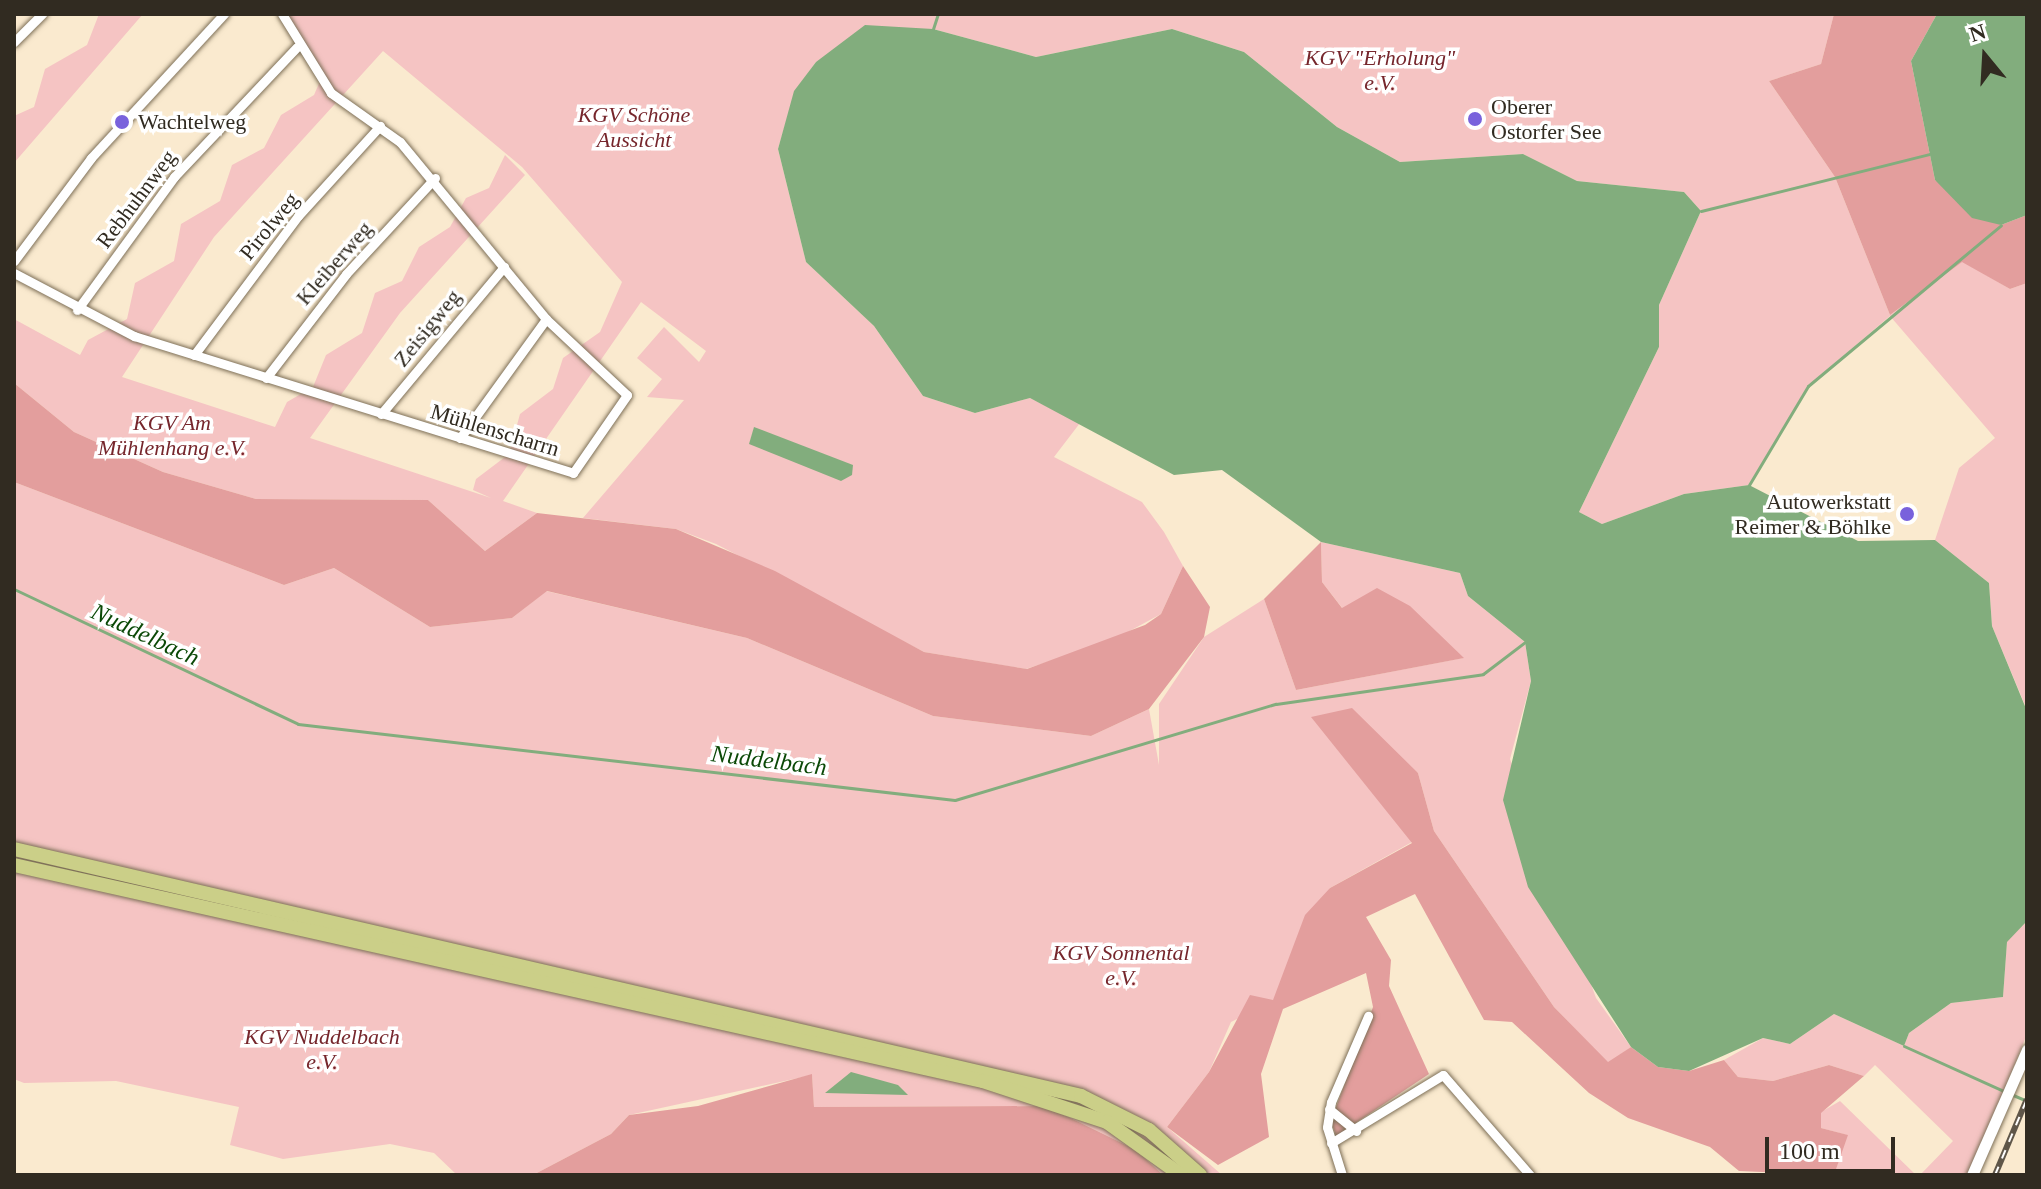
<!DOCTYPE html>
<html>
<head>
<meta charset="utf-8">
<style>
  body { margin:0 }
  #map { position:relative; width:2041px; height:1189px; overflow:hidden; background:#faeacf; font-family:"Times New Roman",serif }
  div>[style] { position:absolute }
  .green>* { inset:0; background:#f5c4c3 }
  .forest>* { inset:0; background:#e39e9d }
  .water>* { inset:0; background:#82ad7d }
  .stream>* { height:3px; margin:-1.5px; padding:0 1.5px; transform-origin:1.5px; border-radius:1.5px; background:#82ad7d }
  .roads { filter:drop-shadow(0 0 2px #7e7058) drop-shadow(0 0 2px #7e7058) }
  .minor>* { height:9px; margin:-4.5px; padding:0 4.5px; transform-origin:4.5px; border-radius:4.5px; background:#fff }
  .tertiary>* { height:11px; margin:-5.5px; padding:0 5.5px; transform-origin:5.5px; border-radius:5.5px; background:#fff }
  .trunk>* { height:14px; margin:-7px; padding:0 7px; transform-origin:7px; border-radius:7px; background:#cbcf88 }
  .rail>* { height:6px; margin-top:-3px; transform-origin:0; background:repeating-linear-gradient(90deg,#fff 0 9px,#5f5649 0 18px); box-sizing:border-box; border-block:2px solid #5f5649 }
  .dots>* { width:22px; height:22px; translate:-50% -50%; box-sizing:border-box; border:4px solid #fff; border-radius:50% }
  span { translate:-50% -50%; white-space:nowrap; text-align:center; line-height:1.15; -webkit-text-stroke:7px #fff; paint-order:stroke }
  .park-label { font-size:22px; color:#76262c; font-style:italic }
  .poi-label { font-size:22px; color:#312b21 }
  .left { translate:0 -50%; text-align:left }
  .right { translate:-100% -50%; text-align:right }
  .street-label { font-size:22px; color:#312b21 }
  .water-label { font-size:24px; color:#0b4907; font-style:italic }
  .frame { position:absolute; inset:0; border:16px solid #312b21; pointer-events:none }
  .north { position:absolute; left:1945px; top:16px; width:80px; height:80px; -webkit-text-stroke:6px #fff; paint-order:stroke; rotate:342deg; font-size:22px; font-weight:700; line-height:32px; text-align:center; color:#312b21 }
  .north::after { content:''; display:block; margin:auto; width:28px; height:36px; background:#312b21; clip-path:polygon(50% 0,100% 100%,50% 72%,0 100%) }
  .scale { position:absolute; left:1765px; top:1137px; width:130px; height:36px; box-sizing:border-box; border:4px solid #312b21; border-top:0; padding-left:10px; font-size:24px; line-height:28px; white-space:nowrap; color:#312b21; -webkit-text-stroke:6px #fff; paint-order:stroke }
</style>
</head>
<body>
<div id="map">
  <div class="green">
    <i style="clip-path:polygon(99px 14px,143px 14px,14px 163px,14px 116px,34px 107px,45px 69px,87px 45px)"></i>
    <i style="clip-path:polygon(evenodd,282px 14px,1834px 14px,1821px 64px,1769px 81px,1835px 177px,1890px 315px,1962px 261px,2010px 289px,2027px 283px,2027px 710px,1992px 626px,1989px 583px,1935px 540px,1959px 468px,1995px 438px,1890px 316px,1808px 386px,1749px 485px,1684px 494px,1602px 524px,1579px 512px,1659px 347px,1659px 305px,1701px 211px,1684px 192px,1577px 181px,1523px 154px,1400px 162px,1337px 127px,1244px 52px,1172px 29px,1036px 57px,933px 29px,816px 62px,795px 91px,778px 149px,806px 262px,874px 326px,923px 396px,975px 413px,1030px 398px,1080px 423px,1054px 457px,1142px 502px,1164px 532px,1183px 566px,1161px 614px,1113px 640px,1026px 669px,924px 652px,716px 544px,676px 529px,583px 518px,684px 400px,647px 397px,662px 379px,637px 358px,664px 327px,699px 362px,706px 351px,641px 302px,503px 501px,537px 513px,485px 551px,428px 500px,256px 499px,163px 472px,74px 432px,14px 383px,14px 319px,80px 355px,88px 340px,127px 319px,135px 283px,174px 261px,181px 224px,220px 201px,232px 165px,264px 148px,281px 115px,314px 95px,321px 79px,282px 14px,383px 51px,522px 167px,622px 282px,600px 332px,563px 358px,553px 389px,520px 414px,509px 454px,476px 479px,473px 490px,491px 498px,310px 438px,400px 313px,525px 175px,505px 155px,489px 188px,466px 198px,450px 227px,419px 247px,402px 281px,375px 293px,362px 333px,326px 355px,313px 387px,287px 402px,275px 427px,122px 377px,214px 237px,383px 51px)"></i>
    <i style="clip-path:polygon(14px 482px,284px 585px,334px 568px,430px 627px,512px 618px,546px 591px,747px 638px,933px 716px,1091px 736px,1149px 709px,1159px 765px,1159px 704px,1204px 637px,1264px 599px,1296px 690px,1463px 658px,1410px 607px,1343px 609px,1322px 582px,1321px 542px,1460px 573px,1468px 596px,1525px 642px,1531px 681px,1510px 759px,1596px 998px,1631px 1047px,1608px 1063px,1554px 1007px,1434px 831px,1418px 773px,1312px 717px,1412px 842px,1330px 888px,1273px 1001px,1231px 1022px,1209px 1072px,1167px 1127px,1222px 1175px,1163px 1175px,1136px 1150px,1046px 1106px,814px 1107px,812px 1075px,629px 1115px,611px 1134px,533px 1175px,457px 1175px,434px 1153px,390px 1144px,283px 1159px,230px 1145px,239px 1107px,116px 1081px,24px 1083px,14px 1079px)"></i>
    <i style="clip-path:polygon(2027px 921px,2027px 1034px,1970px 1175px,1920px 1175px,1953px 1141px,1875px 1065px,1864px 1076px,1829px 1065px,1773px 1081px,1738px 1077px,1724px 1060px,1763px 1038px,1790px 1044px,1834px 1014px,1904px 1046px,1909px 1033px,1951px 1003px,2003px 997px,2007px 941px)"></i>
    <i style="clip-path:polygon(1840px 1101px,1916px 1175px,1834px 1175px,1847px 1135px,1821px 1128px,1821px 1112px)"></i>
  </div>
  <div class="forest">
    <i style="clip-path:polygon(1834px 14px,1937px 14px,1911px 61px,1935px 180px,2001px 225px,2027px 215px,2027px 283px,2010px 289px,1962px 262px,1890px 315px,1835px 177px,1769px 81px,1821px 64px)"></i>
    <i style="clip-path:polygon(14px 383px,74px 432px,163px 472px,256px 499px,428px 500px,485px 551px,537px 513px,676px 529px,775px 571px,924px 652px,1027px 669px,1145px 625px,1161px 614px,1183px 566px,1210px 607px,1204px 637px,1149px 709px,1091px 736px,933px 716px,747px 638px,547px 591px,512px 618px,430px 627px,334px 568px,284px 585px,14px 482px)"></i>
    <i style="clip-path:polygon(1321px 542px,1322px 582px,1342px 608px,1377px 588px,1410px 606px,1464px 658px,1296px 690px,1264px 599px)"></i>
    <i style="clip-path:polygon(1352px 708px,1418px 773px,1434px 831px,1554px 1007px,1608px 1062px,1631px 1047px,1658px 1067px,1689px 1071px,1724px 1060px,1738px 1077px,1773px 1081px,1829px 1065px,1864px 1076px,1821px 1113px,1821px 1128px,1848px 1135px,1834px 1175px,1739px 1171px,1710px 1147px,1628px 1118px,1589px 1093px,1512px 1022px,1484px 1020px,1415px 894px,1366px 917px,1391px 960px,1389px 986px,1429px 1074px,1336px 1136px,1331px 1121px,1373px 1007px,1366px 973px,1283px 1009px,1261px 1074px,1269px 1137px,1218px 1165px,1167px 1127px,1209px 1072px,1250px 995px,1273px 1000px,1305px 915px,1330px 888px,1412px 843px,1311px 717px)"></i>
    <i style="clip-path:polygon(812px 1074px,814px 1107px,1046px 1106px,1136px 1150px,1163px 1175px,533px 1175px,611px 1134px,629px 1115px,698px 1106px)"></i>
  </div>
  <div class="water">
    <i style="clip-path:polygon(1937px 14px,2027px 14px,2027px 215px,2001px 225px,1972px 218px,1935px 180px,1911px 61px)"></i>
    <i style="clip-path:polygon(865px 25px,933px 29px,1036px 57px,1172px 29px,1244px 52px,1337px 127px,1400px 162px,1523px 154px,1577px 181px,1684px 192px,1701px 211px,1659px 305px,1659px 347px,1579px 512px,1602px 524px,1684px 494px,1749px 485px,1858px 541px,1935px 540px,1989px 583px,1992px 626px,2027px 711px,2027px 921px,2007px 942px,2003px 997px,1951px 1003px,1909px 1033px,1904px 1046px,1834px 1014px,1790px 1044px,1763px 1038px,1689px 1071px,1658px 1067px,1631px 1047px,1528px 887px,1503px 800px,1531px 681px,1525px 642px,1468px 596px,1460px 573px,1321px 542px,1222px 470px,1174px 475px,1030px 398px,975px 413px,923px 396px,874px 326px,806px 262px,778px 149px,794px 91px,816px 62px)"></i>
    <i style="clip-path:polygon(754px 427px,853px 465px,852px 475px,841px 481px,749px 444px)"></i>
    <i style="clip-path:polygon(851px 1072px,898px 1085px,908px 1095px,825px 1093px)"></i>
  </div>
  <div class="stream">
    <i style="left:933px;top:29px;width:16px;rotate:-72deg"></i>
    <i style="left:1701px;top:211px;width:235px;rotate:-14deg"></i>
    <i style="left:1749px;top:485px;width:115px;rotate:-59.2deg"></i>
    <i style="left:1808px;top:386px;width:251px;rotate:-39.8deg"></i>
    <i style="left:14px;top:589px;width:314px;rotate:25.4deg"></i>
    <i style="left:298px;top:724px;width:661px;rotate:6.6deg"></i>
    <i style="left:955px;top:800px;width:335px;rotate:-16.7deg"></i>
    <i style="left:1276px;top:704px;width:209px;rotate:-8.2deg"></i>
    <i style="left:1483px;top:674px;width:53px;rotate:-37.3deg"></i>
    <i style="left:1904px;top:1046px;width:112px;rotate:24.3deg"></i>
    <i style="left:2013px;top:1095px;width:15px;rotate:23deg"></i>
  </div>
  <div class="roads">
    <div class="minor">
      <i style="left:14px;top:42px;width:40px;rotate:-45deg"></i>
      <i style="left:14px;top:261px;width:129px;rotate:-53.2deg"></i>
      <i style="left:91px;top:158px;width:196px;rotate:-47.3deg"></i>
      <i style="left:14px;top:273px;width:136px;rotate:27.7deg"></i>
      <i style="left:134px;top:336px;width:460px;rotate:17.3deg"></i>
      <i style="left:573px;top:473px;width:95px;rotate:-55.3deg"></i>
      <i style="left:627px;top:395px;width:111px;rotate:-136.8deg"></i>
      <i style="left:546px;top:319px;width:229px;rotate:-129.5deg"></i>
      <i style="left:400px;top:142px;width:85px;rotate:-144.6deg"></i>
      <i style="left:331px;top:93px;width:93px;rotate:-121.8deg"></i>
      <i style="left:77px;top:310px;width:165px;rotate:-53.9deg"></i>
      <i style="left:174px;top:177px;width:179px;rotate:-46.6deg"></i>
      <i style="left:194px;top:355px;width:174px;rotate:-53.2deg"></i>
      <i style="left:298px;top:216px;width:122px;rotate:-47.7deg"></i>
      <i style="left:266px;top:378px;width:131px;rotate:-52.4deg"></i>
      <i style="left:346px;top:274px;width:131px;rotate:-47.2deg"></i>
      <i style="left:381px;top:414px;width:192px;rotate:-50.1deg"></i>
      <i style="left:460px;top:438px;width:147px;rotate:-54.1deg"></i>
      <i style="left:1329px;top:1109px;width:35px;rotate:39deg"></i>
      <i style="left:1331px;top:1143px;width:131px;rotate:-31.3deg"></i>
      <i style="left:1443px;top:1075px;width:133px;rotate:49deg"></i>
      <i style="left:1342px;top:1175px;width:50px;rotate:-107.4deg"></i>
      <i style="left:1327px;top:1127px;width:25px;rotate:-81deg"></i>
      <i style="left:1331px;top:1102px;width:94px;rotate:-66.7deg"></i>
    </div>
    <div class="tertiary">
      <i style="left:1972px;top:1175px;width:137px;rotate:-66.3deg"></i>
    </div>
    <div class="trunk">
      <i style="left:14px;top:849px;width:1095px;rotate:13.03deg"></i>
      <i style="left:1081px;top:1096px;width:76px;rotate:26.6deg"></i>
      <i style="left:1149px;top:1130px;width:68px;rotate:41.4deg"></i>
      <i style="left:14px;top:865px;width:993px;rotate:12.57deg"></i>
      <i style="left:983px;top:1081px;width:131px;rotate:18.3deg"></i>
      <i style="left:1107px;top:1122px;width:91px;rotate:35.6deg"></i>
    </div>
  </div>
  <div class="rail">
    <i style="left:1995px;top:1175px;width:82px;rotate:-67.2deg"></i>
  </div>
  <div class="dots">
    <i style="left:1475px;top:119px;background:#7962dc"></i>
    <i style="left:122px;top:122px;background:#7962dc"></i>
    <i style="left:1907px;top:514px;background:#7962dc"></i>
  </div>
  <div class="park-label">
    <span style="left:1380px;top:70px">KGV "Erholung"<br>e.V.</span>
    <span style="left:634px;top:127px">KGV Schöne<br>Aussicht</span>
    <span style="left:172px;top:435px">KGV Am<br>Mühlenhang e.V.</span>
    <span style="left:1121px;top:965px">KGV Sonnental<br>e.V.</span>
    <span style="left:322px;top:1049px">KGV Nuddelbach<br>e.V.</span>
  </div>
  <div class="poi-label">
    <span class="left" style="left:1491px;top:119px">Oberer<br>Ostorfer See</span>
    <span class="left" style="left:138px;top:122px">Wachtelweg</span>
    <span class="right" style="left:1891px;top:514px">Autowerkstatt<br>Reimer &amp; Böhlke</span>
  </div>
  <div class="street-label">
    <span style="left:136px;top:199px;rotate:-53deg">Rebhuhnweg</span>
    <span style="left:269px;top:226px;rotate:-51deg">Pirolweg</span>
    <span style="left:334px;top:263px;rotate:-49deg">Kleiberweg</span>
    <span style="left:427px;top:328px;rotate:-51deg">Zeisigweg</span>
    <span style="left:495px;top:430px;rotate:17deg">Mühlenscharrn</span>
  </div>
  <div class="water-label">
    <span style="left:145px;top:635px;rotate:25deg">Nuddelbach</span>
    <span style="left:769px;top:761px;rotate:7deg">Nuddelbach</span>
  </div>
  <div class="frame"></div>
  <div class="north">N</div>
  <div class="scale">100 m</div>
</div>
</body>
</html>
